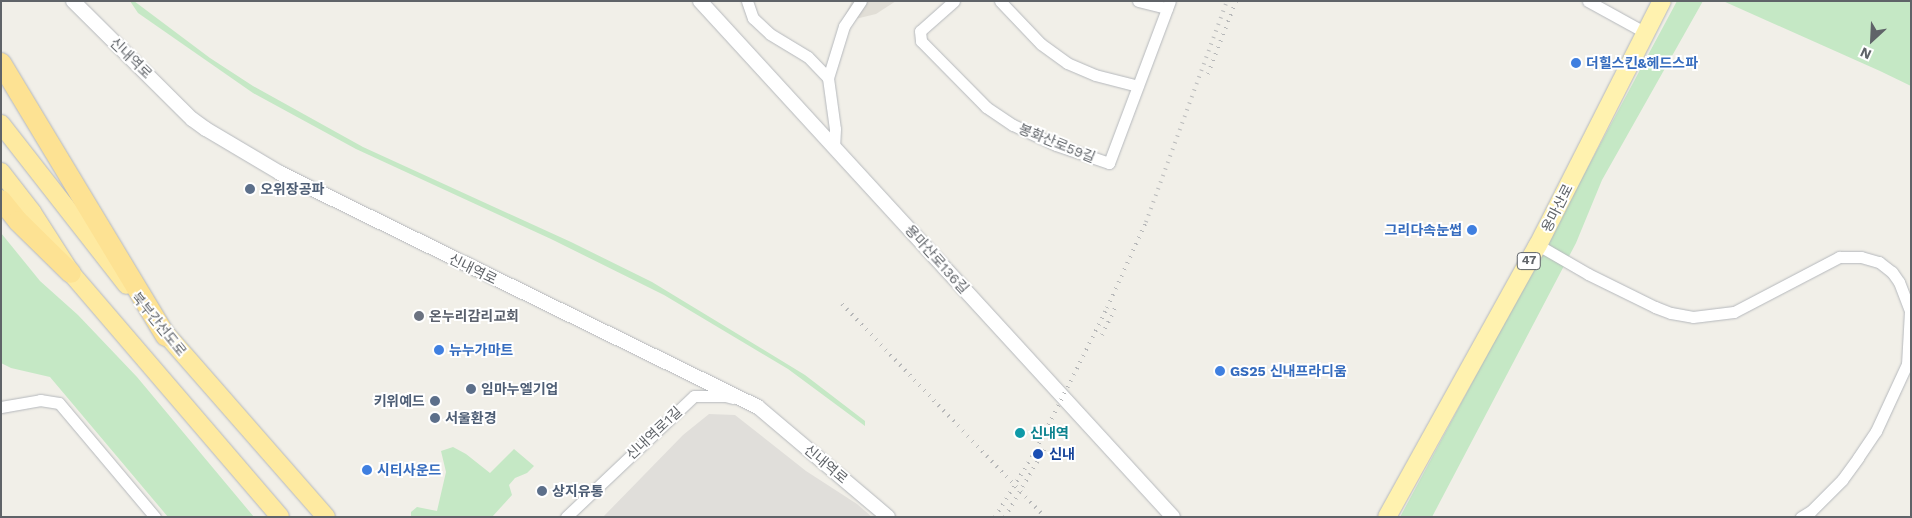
<!DOCTYPE html>
<html>
<head>
<meta charset="utf-8">
<style>
  body { margin:0 }
  #map { position:relative; width:1912px; height:518px; overflow:hidden; background:#f1efe8; font-family:"Work Sans","Noto Sans KR",sans-serif }
  div>[style] { position:absolute }
  .industrial>* { inset:0; background:#e0deda }
  .education>* { inset:0; background:#e1ded6 }
  .green>* { inset:0; background:#c5e8c5 }
  .roads { filter:drop-shadow(0 0 1px #b5b8bc) drop-shadow(0 0 1px #b5b8bc) }
  .minor>* { height:11px; margin:-5.5px; padding:0 5.5px; transform-origin:5.5px; border-radius:5.5px; background:#fff }
  .tertiary>* { height:14px; margin:-7px; padding:0 7px; transform-origin:7px; border-radius:7px; background:#fff }
  .primary>* { height:18px; margin:-9px; padding:0 9px; transform-origin:9px; border-radius:9px; background:#fff2af }
  .trunk>* { height:18px; margin:-9px; padding:0 9px; transform-origin:9px; border-radius:9px; background:#feeaa1 }
  .motorway>* { height:20px; margin:-10px; padding:0 10px; transform-origin:10px; border-radius:10px; background:#fde293 }
  .rail>* { height:4px; margin-top:-2px; transform-origin:0; background:repeating-linear-gradient(90deg,#b6b7b8 0 1px,transparent 0 7px) }
  .dots>* { width:14px; height:14px; translate:-50% -50%; box-sizing:border-box; border:2px solid #fff; border-radius:50% }
  span { translate:-50% -50%; white-space:nowrap; text-align:center; line-height:1.15; -webkit-text-stroke:4px #fff; paint-order:stroke }
  .shield-label span { padding:1px 4px; background:#fff; border:1px solid; border-radius:4px; -webkit-text-stroke-width:0 }
  .shield-label { font-size:12px; color:#5f6368; font-weight:700 }
  .street-label { font-size:14px; color:#5f6368 }
  .shop-label { font-size:14px; color:#366cbe; font-weight:700 }
  .left { translate:0 -50%; text-align:left }
  .right { translate:-100% -50%; text-align:right }
  .service-label { font-size:14px; color:#4e5e75; font-weight:700 }
  .worship-label { font-size:14px; color:#5b616d; font-weight:700 }
  .culture-label { font-size:14px; color:#0d838f; font-weight:700 }
  .transit-label { font-size:14px; color:#164399; font-weight:700 }
  .frame { position:absolute; inset:0; border:2px solid #5f6368; pointer-events:none }
  .north { position:absolute; left:1847px; top:15px; width:50px; height:50px; -webkit-text-stroke:4px #fff; paint-order:stroke; rotate:205deg; font-size:14px; font-weight:700; line-height:20px; text-align:center; color:#5f6368 }
  .north::after { content:''; display:block; margin:auto; width:18px; height:22px; background:#5f6368; clip-path:polygon(50% 0,100% 100%,50% 72%,0 100%) }
</style>
</head>
<body>
<div id="map">
  <div class="industrial">
    <i style="clip-path:polygon(709px 414px,735px 415px,806px 471px,857px 504px,872px 517px,603px 517px,683px 435px)"></i>
  </div>
  <div class="education">
    <i style="clip-path:polygon(852px 1px,896px 1px,876px 14px,847px 21px,844px 17px)"></i>
  </div>
  <div class="green">
    <i style="clip-path:polygon(130px 1px,134px 1px,210px 58px,253px 86px,363px 147px,571px 242px,652px 282px,805px 375px,865px 421px,865px 426px,788px 369px,664px 295px,551px 239px,356px 149px,253px 93px,138px 13px)"></i>
    <i style="clip-path:polygon(1677px 1px,1703px 1px,1602px 180px,1576px 243px,1432px 517px,1400px 517px)"></i>
    <i style="clip-path:polygon(1723px 1px,1911px 1px,1911px 86px,1880px 71px)"></i>
    <i style="clip-path:polygon(1px 233px,40px 281px,78px 315px,137px 377px,254px 517px,168px 517px,50px 377px,11px 368px,1px 363px)"></i>
    <i style="clip-path:polygon(453px 447px,466px 454px,490px 473px,514px 449px,534px 466px,527px 473px,515px 478px,509px 485px,512px 495px,492px 517px,411px 517px,411px 512px,417px 507px,437px 511px,446px 472px,441px 451px)"></i>
  </div>
  <div class="roads">
    <div class="minor">
      <i style="left:747px;top:1px;width:18px;rotate:71deg"></i>
      <i style="left:753px;top:18px;width:23px;rotate:43deg"></i>
      <i style="left:770px;top:34px;width:44px;rotate:31.2deg"></i>
      <i style="left:808px;top:57px;width:29px;rotate:46deg"></i>
      <i style="left:828px;top:78px;width:51px;rotate:82.2deg"></i>
      <i style="left:835px;top:129px;width:17px;rotate:93deg"></i>
      <i style="left:954px;top:1px;width:45px;rotate:138.6deg"></i>
      <i style="left:920px;top:31px;width:10px;rotate:84deg"></i>
      <i style="left:921px;top:41px;width:93px;rotate:45.4deg"></i>
      <i style="left:986px;top:107px;width:32px;rotate:34deg"></i>
      <i style="left:1013px;top:125px;width:47px;rotate:24.9deg"></i>
      <i style="left:1056px;top:145px;width:56px;rotate:18.8deg"></i>
      <i style="left:1109px;top:163px;width:173px;rotate:-69.4deg"></i>
      <i style="left:1000px;top:1px;width:59px;rotate:46.4deg"></i>
      <i style="left:1041px;top:44px;width:32px;rotate:36deg"></i>
      <i style="left:1067px;top:63px;width:30px;rotate:23deg"></i>
      <i style="left:1095px;top:75px;width:44px;rotate:14.3deg"></i>
      <i style="left:1138px;top:1px;width:30px;rotate:14deg"></i>
      <i style="left:1588px;top:1px;width:66px;rotate:28.9deg"></i>
      <i style="left:828px;top:78px;width:54px;rotate:-72.9deg"></i>
      <i style="left:844px;top:26px;width:30px;rotate:-56deg"></i>
      <i style="left:1538px;top:245px;width:58px;rotate:30.1deg"></i>
      <i style="left:1588px;top:274px;width:75px;rotate:26.2deg"></i>
      <i style="left:1655px;top:307px;width:17px;rotate:21deg"></i>
      <i style="left:1671px;top:313px;width:22px;rotate:10deg"></i>
      <i style="left:1693px;top:317px;width:41px;rotate:-7deg"></i>
      <i style="left:1734px;top:312px;width:119px;rotate:-27.6deg"></i>
      <i style="left:1839px;top:257px;width:22px"></i>
      <i style="left:1861px;top:257px;width:19px;rotate:16deg"></i>
      <i style="left:1879px;top:262px;width:16px;rotate:38deg"></i>
      <i style="left:1892px;top:272px;width:12px;rotate:55deg"></i>
      <i style="left:1899px;top:282px;width:31px;rotate:69deg"></i>
      <i style="left:1910px;top:311px;width:53px;rotate:93.2deg"></i>
      <i style="left:1907px;top:364px;width:74px;rotate:114.8deg"></i>
      <i style="left:1876px;top:431px;width:32px;rotate:124deg"></i>
      <i style="left:1858px;top:458px;width:27px;rotate:126deg"></i>
      <i style="left:1842px;top:480px;width:44px;rotate:135deg"></i>
      <i style="left:1811px;top:511px;width:12px;rotate:149deg"></i>
      <i style="left:1px;top:407px;width:40px;rotate:-10deg"></i>
      <i style="left:40px;top:400px;width:19px;rotate:9deg"></i>
      <i style="left:59px;top:403px;width:149px;rotate:49.9deg"></i>
      <i style="left:566px;top:517px;width:176px;rotate:-43.4deg"></i>
      <i style="left:694px;top:396px;width:31px"></i>
      <i style="left:725px;top:396px;width:8px;rotate:14deg"></i>
    </div>
    <div class="tertiary">
      <i style="left:73px;top:1px;width:168px;rotate:44.8deg"></i>
      <i style="left:192px;top:119px;width:17px;rotate:36deg"></i>
      <i style="left:206px;top:129px;width:86px;rotate:30.7deg"></i>
      <i style="left:280px;top:173px;width:532px;rotate:26.08deg"></i>
      <i style="left:758px;top:407px;width:170px;rotate:40.2deg"></i>
      <i style="left:700px;top:1px;width:700px;rotate:47.49deg"></i>
    </div>
    <div class="primary">
      <i style="left:1387px;top:517px;width:311px;rotate:-61deg"></i>
      <i style="left:1538px;top:245px;width:274px;rotate:-63.1deg"></i>
    </div>
    <div class="trunk">
      <i style="left:1px;top:124px;width:204px;rotate:52deg"></i>
      <i style="left:1px;top:172px;width:51px;rotate:52.2deg"></i>
      <i style="left:32px;top:212px;width:72px;rotate:57.4deg"></i>
      <i style="left:71px;top:273px;width:321px;rotate:49.4deg"></i>
      <i style="left:158px;top:325px;width:255px;rotate:48.8deg"></i>
    </div>
    <div class="motorway">
      <i style="left:1px;top:63px;width:319px;rotate:58.9deg"></i>
      <i style="left:1px;top:200px;width:27px;rotate:51deg"></i>
      <i style="left:18px;top:221px;width:74px;rotate:44.5deg"></i>
    </div>
  </div>
  <div class="rail">
    <i style="left:1208px;top:74px;width:78px;rotate:-69deg"></i>
    <i style="left:842px;top:304px;width:294px;rotate:46.4deg"></i>
    <i style="left:1102px;top:335px;width:34px;rotate:-64deg"></i>
    <i style="left:995px;top:517px;width:79px;rotate:-58.5deg"></i>
    <i style="left:1036px;top:450px;width:159px;rotate:-63.4deg"></i>
    <i style="left:1107px;top:308px;width:94px;rotate:-65.6deg"></i>
    <i style="left:1146px;top:222px;width:235px;rotate:-69.9deg"></i>
    <i style="left:1005px;top:517px;width:83px;rotate:-59.7deg"></i>
  </div>
  <div class="dots">
    <i style="left:1576px;top:63px;background:#3f7fe0"></i>
    <i style="left:250px;top:189px;background:#5c6f8a"></i>
    <i style="left:1472px;top:230px;background:#3f7fe0"></i>
    <i style="left:419px;top:316px;background:#6b7280"></i>
    <i style="left:439px;top:350px;background:#3f7fe0"></i>
    <i style="left:1220px;top:371px;background:#3f7fe0"></i>
    <i style="left:471px;top:389px;background:#5c6f8a"></i>
    <i style="left:435px;top:401px;background:#5c6f8a"></i>
    <i style="left:435px;top:418px;background:#5c6f8a"></i>
    <i style="left:1020px;top:433px;background:#0f9aa8"></i>
    <i style="left:1038px;top:454px;background:#1a4fb4"></i>
    <i style="left:367px;top:470px;background:#3f7fe0"></i>
    <i style="left:542px;top:491px;background:#5c6f8a"></i>
  </div>
  <div class="shield-label">
    <span style="left:1529px;top:261px">47</span>
  </div>
  <div class="street-label">
    <span style="left:131px;top:58px;rotate:44deg">신내역로</span>
    <span style="left:1057px;top:143px;rotate:22deg">봉화산로59길</span>
    <span style="left:1557px;top:208px;rotate:-63deg">용마산로</span>
    <span style="left:937px;top:259px;rotate:48deg">용마산로136길</span>
    <span style="left:473px;top:269px;rotate:26deg">신내역로</span>
    <span style="left:159px;top:324px;rotate:51deg">북부간선도로</span>
    <span style="left:654px;top:433px;rotate:-43deg">신내역로1길</span>
    <span style="left:826px;top:464px;rotate:40deg">신내역로</span>
  </div>
  <div class="shop-label">
    <span class="left" style="left:1586px;top:63px">더힐스킨&amp;헤드스파</span>
    <span class="right" style="left:1462px;top:230px">그리다속눈썹</span>
    <span class="left" style="left:449px;top:350px">뉴누가마트</span>
    <span class="left" style="left:1230px;top:371px">GS25 신내프라디움</span>
    <span class="left" style="left:377px;top:470px">시티사운드</span>
  </div>
  <div class="service-label">
    <span class="left" style="left:260px;top:189px">오위장공파</span>
    <span class="left" style="left:481px;top:389px">임마누엘기업</span>
    <span class="right" style="left:425px;top:401px">키위예드</span>
    <span class="left" style="left:445px;top:418px">서울환경</span>
    <span class="left" style="left:552px;top:491px">상지유통</span>
  </div>
  <div class="worship-label">
    <span class="left" style="left:429px;top:316px">온누리감리교회</span>
  </div>
  <div class="culture-label">
    <span class="left" style="left:1030px;top:433px">신내역</span>
  </div>
  <div class="transit-label">
    <span class="left" style="left:1049px;top:454px">신내</span>
  </div>
  <div class="frame"></div>
  <div class="north">N</div>
</div>
</body>
</html>
